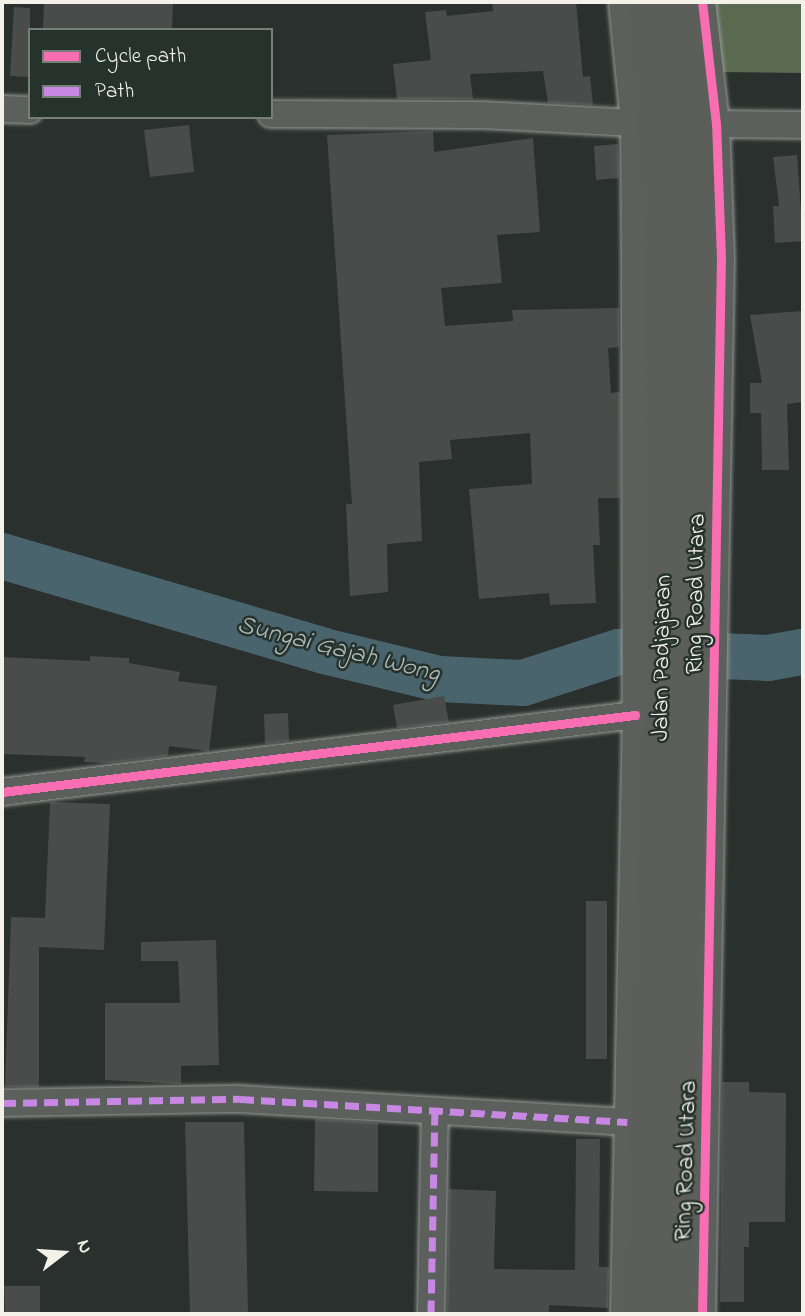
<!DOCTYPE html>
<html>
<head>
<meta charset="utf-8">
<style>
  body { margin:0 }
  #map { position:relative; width:805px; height:1316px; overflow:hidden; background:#29302d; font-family:"Indie Flower",sans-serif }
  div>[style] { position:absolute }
  .green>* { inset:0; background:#596a50 }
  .river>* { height:46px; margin:-23px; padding:0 23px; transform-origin:23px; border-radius:23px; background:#49646c }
  .building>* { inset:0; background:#4a4c4b }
  .roads { filter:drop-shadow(0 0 2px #969996) drop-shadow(0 0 2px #969996) }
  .minor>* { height:26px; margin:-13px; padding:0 13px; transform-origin:13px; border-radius:13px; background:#5c605c }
  .highway>* { height:38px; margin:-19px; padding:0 19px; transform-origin:19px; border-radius:19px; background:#5c5e59 }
  .quiet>* { height:7px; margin-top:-3.5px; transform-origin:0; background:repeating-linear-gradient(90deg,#c787e3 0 14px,transparent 0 21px) }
  .cycleway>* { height:9px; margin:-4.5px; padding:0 4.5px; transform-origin:4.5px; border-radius:4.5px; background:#f96db3 }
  span { translate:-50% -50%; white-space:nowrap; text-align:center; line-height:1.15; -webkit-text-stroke:5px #26332d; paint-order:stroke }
  .street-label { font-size:24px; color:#f4f1e8 }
  .water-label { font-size:26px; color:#b1bbb9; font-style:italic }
  .frame { position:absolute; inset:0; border:4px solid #f4f1e8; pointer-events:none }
  .legend { position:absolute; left:28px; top:28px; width:245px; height:91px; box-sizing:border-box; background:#26332d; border:2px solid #787f78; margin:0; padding:9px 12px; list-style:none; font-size:21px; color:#f4f1e8 }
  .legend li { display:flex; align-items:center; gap:14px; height:35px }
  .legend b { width:35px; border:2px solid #787f78 }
  .north { position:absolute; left:28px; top:1218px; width:70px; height:70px; -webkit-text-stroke:5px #26332d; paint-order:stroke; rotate:73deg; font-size:19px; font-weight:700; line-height:28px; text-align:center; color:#f4f1e8 }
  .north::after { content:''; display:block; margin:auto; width:24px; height:32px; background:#f4f1e8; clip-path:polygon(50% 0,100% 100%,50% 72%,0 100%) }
</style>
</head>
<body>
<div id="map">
  <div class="green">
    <i style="clip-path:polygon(715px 2px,803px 2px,803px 73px,719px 72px)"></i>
  </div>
  <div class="river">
    <i style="left:2px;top:556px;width:336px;rotate:16.4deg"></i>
    <i style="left:324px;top:651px;width:119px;rotate:13.6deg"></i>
    <i style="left:440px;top:679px;width:83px;rotate:2.8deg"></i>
    <i style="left:523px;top:683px;width:101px;rotate:-17.9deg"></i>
    <i style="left:619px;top:652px;width:149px;rotate:2.3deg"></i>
    <i style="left:768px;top:658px;width:36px;rotate:-10deg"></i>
  </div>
  <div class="building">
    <i style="clip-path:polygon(44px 2px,173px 2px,172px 30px,43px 30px)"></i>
    <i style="clip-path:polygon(492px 2px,576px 2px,583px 77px,590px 76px,593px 105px,548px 103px,543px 71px,470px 74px,473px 99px,397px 99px,393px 64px,431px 60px,425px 12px,446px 10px,447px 16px,493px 11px)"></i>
    <i style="clip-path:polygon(14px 7px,30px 8px,30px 77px,10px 76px)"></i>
    <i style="clip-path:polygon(189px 125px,194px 172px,150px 177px,144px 130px)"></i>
    <i style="clip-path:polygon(433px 131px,434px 152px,533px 138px,540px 232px,497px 235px,502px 283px,441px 288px,445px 326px,513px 321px,512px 310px,619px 308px,619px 347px,608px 348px,611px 393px,620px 392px,620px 498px,598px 498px,600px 545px,593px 545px,596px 603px,550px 605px,549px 593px,479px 599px,469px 489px,532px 484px,530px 433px,450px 440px,452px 459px,419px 462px,422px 541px,387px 544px,388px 592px,350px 596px,346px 504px,352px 504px,327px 135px)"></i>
    <i style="clip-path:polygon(618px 144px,619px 178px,596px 180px,594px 146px)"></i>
    <i style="clip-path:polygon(797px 155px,803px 241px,775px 243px,773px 206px,779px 206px,773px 157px)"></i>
    <i style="clip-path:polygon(803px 311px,803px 402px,787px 404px,789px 470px,762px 470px,761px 413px,750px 413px,750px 383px,762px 383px,750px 315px)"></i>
    <i style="clip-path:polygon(90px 656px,129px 658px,129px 663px,180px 672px,178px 681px,217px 686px,209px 751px,169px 746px,168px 756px,107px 763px,84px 762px,85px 757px,2px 754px,2px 657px,90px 661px)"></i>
    <i style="clip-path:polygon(444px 696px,449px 722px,397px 728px,393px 705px)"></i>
    <i style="clip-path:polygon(288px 713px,289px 741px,265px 744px,264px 714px)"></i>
    <i style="clip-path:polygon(50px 802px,110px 804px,104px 950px,39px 947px,39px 1087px,5px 1087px,11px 917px,45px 918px)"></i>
    <i style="clip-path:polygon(586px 901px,607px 901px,607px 1059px,586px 1059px)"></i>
    <i style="clip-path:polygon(216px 940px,219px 1065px,181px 1066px,181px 1084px,105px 1080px,105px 1003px,180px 1003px,178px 961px,141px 961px,141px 942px)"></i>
    <i style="clip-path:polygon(722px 1082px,749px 1082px,749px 1092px,786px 1093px,785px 1222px,749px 1222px,749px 1247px,744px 1247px,744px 1302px,720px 1302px)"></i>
    <i style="clip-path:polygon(315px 1119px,378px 1123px,378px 1192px,314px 1191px)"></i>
    <i style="clip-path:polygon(185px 1122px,244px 1122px,248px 1314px,190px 1314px)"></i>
    <i style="clip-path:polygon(576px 1139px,600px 1139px,599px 1267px,609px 1267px,608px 1308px,549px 1305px,549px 1314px,447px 1314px,449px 1189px,496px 1191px,494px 1269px,575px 1270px)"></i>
    <i style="clip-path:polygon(4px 1286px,40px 1286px,40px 1314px,5px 1314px)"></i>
  </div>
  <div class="roads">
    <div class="minor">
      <i style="left:622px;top:2px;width:122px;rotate:84.3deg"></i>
      <i style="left:634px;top:123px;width:156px;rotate:89.6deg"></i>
      <i style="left:635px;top:279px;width:431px;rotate:89.9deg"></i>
      <i style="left:636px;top:710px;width:604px;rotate:91.14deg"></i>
      <i style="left:2px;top:109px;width:28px;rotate:2deg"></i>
      <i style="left:271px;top:114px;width:211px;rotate:0.3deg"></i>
      <i style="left:482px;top:115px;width:152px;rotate:3deg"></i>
      <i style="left:716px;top:124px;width:87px;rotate:0.7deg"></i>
      <i style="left:2px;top:792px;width:638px;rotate:-6.94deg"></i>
      <i style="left:2px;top:1103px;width:238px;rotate:-1deg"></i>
      <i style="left:240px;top:1099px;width:388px;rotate:3.4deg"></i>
      <i style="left:431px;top:1314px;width:203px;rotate:-88.9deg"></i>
      <i style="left:702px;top:1314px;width:1056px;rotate:-88.97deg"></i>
      <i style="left:721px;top:258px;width:134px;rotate:-92.1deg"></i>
      <i style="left:716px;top:124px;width:123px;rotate:-96.5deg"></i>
    </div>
    <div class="highway">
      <i style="left:644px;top:1314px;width:576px;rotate:-88.21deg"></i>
      <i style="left:662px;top:738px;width:504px;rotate:-89.55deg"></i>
      <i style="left:666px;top:234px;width:233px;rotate:-94.2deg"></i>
      <i style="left:674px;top:1314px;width:1021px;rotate:-88.77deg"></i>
      <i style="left:696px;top:293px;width:205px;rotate:-91.1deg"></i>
      <i style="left:692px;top:88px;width:87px;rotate:-96.6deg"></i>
    </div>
  </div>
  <div class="quiet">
    <i style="left:2px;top:1103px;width:238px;rotate:-1deg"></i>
    <i style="left:240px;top:1099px;width:388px;rotate:3.4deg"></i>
    <i style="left:431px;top:1314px;width:203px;rotate:-88.9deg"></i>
  </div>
  <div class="cycleway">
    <i style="left:2px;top:792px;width:638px;rotate:-6.94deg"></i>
    <i style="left:702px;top:1314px;width:1056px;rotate:-88.97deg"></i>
    <i style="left:721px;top:258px;width:134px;rotate:-92.1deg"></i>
    <i style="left:716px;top:124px;width:123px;rotate:-96.5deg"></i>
  </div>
  <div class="street-label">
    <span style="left:697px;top:594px;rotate:-89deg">Ring Road Utara</span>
    <span style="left:663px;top:658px;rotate:-89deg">Jalan Padjajaran</span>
    <span style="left:687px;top:1161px;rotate:-88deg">Ring Road Utara</span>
  </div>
  <div class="water-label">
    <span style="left:338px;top:651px;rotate:14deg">Sungai Gajah Wong</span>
  </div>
  <div class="frame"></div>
  <ul class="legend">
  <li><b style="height:9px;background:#f96db3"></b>Cycle path</li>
  <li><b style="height:9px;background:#c787e3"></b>Path</li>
  </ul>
  <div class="north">N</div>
</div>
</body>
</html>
